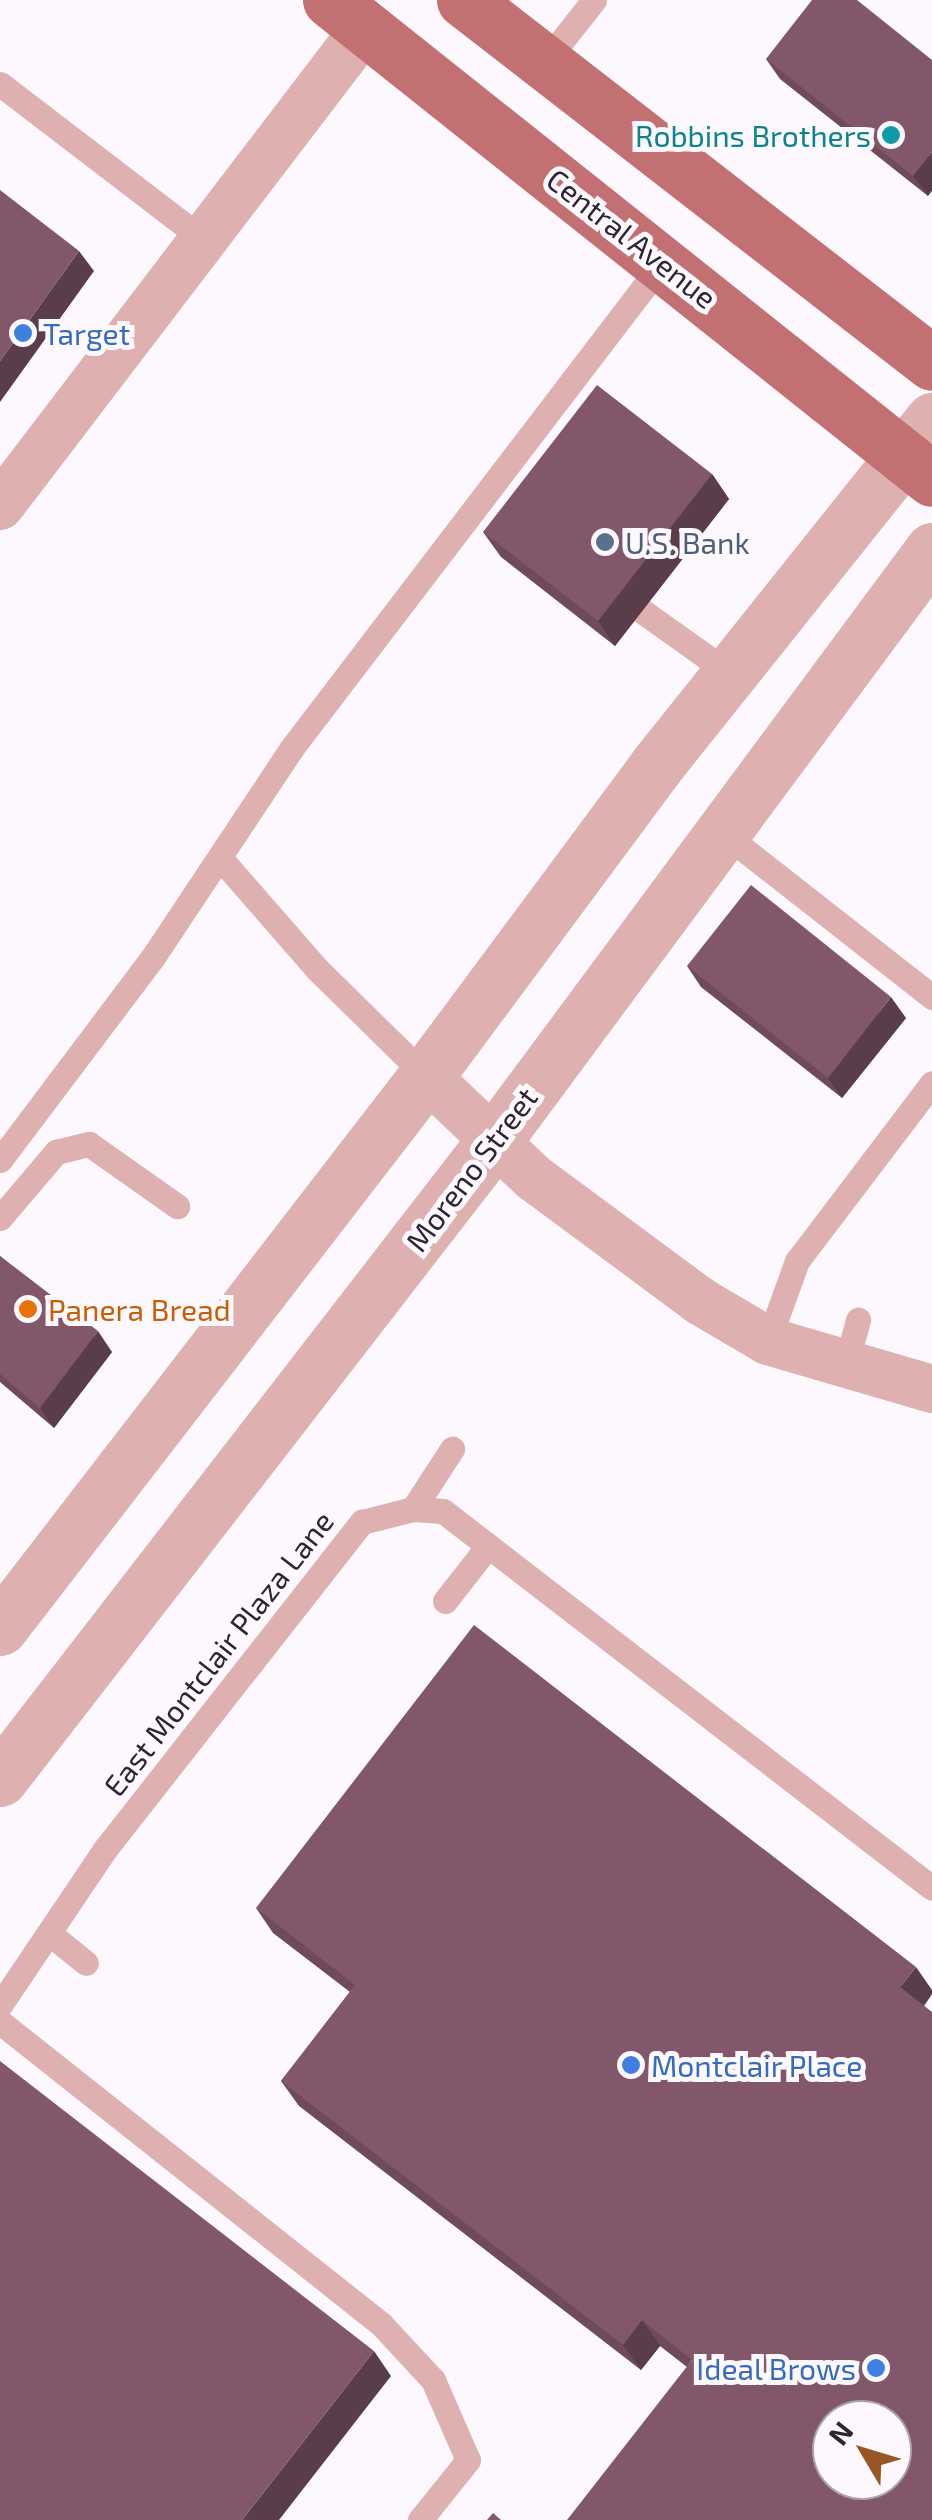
<!DOCTYPE html>
<html>
<head>
<meta charset="utf-8">
<style>
  body { margin:0 }
  #map { position:relative; width:932px; height:2520px; overflow:hidden; background:#fcf8fe; font-family:"Exo 2",sans-serif }
  div>[style] { position:absolute }
  .service>* { height:25px; margin:-12.5px; padding:0 12.5px; transform-origin:12.5px; border-radius:12.5px; background:#dfb0b0 }
  .minor>* { height:48px; margin:-24px; padding:0 24px; transform-origin:24px; border-radius:24px; background:#dfb0b0 }
  .tertiary>* { height:55px; margin:-27.5px; padding:0 27.5px; transform-origin:27.5px; border-radius:27.5px; background:#dfb0b0 }
  .primary>* { height:55px; margin:-27.5px; padding:0 27.5px; transform-origin:27.5px; border-radius:27.5px; background:#c27072 }
  .wall>* { inset:0; background:#6f4b5a }
  .shaded-wall>* { inset:0; background:#5a3d4a }
  .building>* { inset:0; background:#815769 }
  .dots>* { width:28px; height:28px; translate:-50% -50%; box-sizing:border-box; border:5px solid #fcf8fe; border-radius:50% }
  span { translate:-50% -50%; white-space:nowrap; text-align:center; line-height:1.15; -webkit-text-stroke:10px #fcf8fe; paint-order:stroke }
  .culture-label { font-size:30px; color:#0d838f }
  .right { translate:-100% -50%; text-align:right }
  .street-label { font-size:30px; color:#2d2631 }
  .shop-label { font-size:30px; color:#366cbe }
  .left { translate:0 -50%; text-align:left }
  .service-label { font-size:30px; color:#4e5e75 }
  .food-label { font-size:30px; color:#c56008 }
  .north { position:absolute; left:812px; top:2400px; width:100px; height:100px; box-sizing:border-box; background:#fcf8fe; border:2px solid #a9a4ac; border-radius:50%; rotate:308deg; font-size:28px; font-weight:700; line-height:40px; text-align:center; color:#2d2631 }
  .north::after { content:''; display:block; margin:auto; width:35px; height:45px; background:#985624; clip-path:polygon(50% 0,100% 100%,50% 72%,0 100%) }
</style>
</head>
<body>
<div id="map">
  <div class="service">
    <i style="left:545px;top:62px;width:79px;rotate:-51.7deg"></i>
    <i style="left:0;top:84px;width:257px;rotate:37.4deg"></i>
    <i style="left:642px;top:611px;width:110px;rotate:35.4deg"></i>
    <i style="left:723px;top:833px;width:266px;rotate:38.1deg"></i>
    <i style="left:221px;top:859px;width:146px;rotate:48.9deg"></i>
    <i style="left:317px;top:969px;width:153px;rotate:44.5deg"></i>
    <i style="left:0;top:1160px;width:254px;rotate:-53deg"></i>
    <i style="left:153px;top:957px;width:250px;rotate:-56.4deg"></i>
    <i style="left:291px;top:749px;width:613px;rotate:-52.63deg"></i>
    <i style="left:0;top:1218px;width:87px;rotate:-49.7deg"></i>
    <i style="left:56px;top:1152px;width:34px;rotate:-14deg"></i>
    <i style="left:89px;top:1144px;width:108px;rotate:35.2deg"></i>
    <i style="left:768px;top:1341px;width:85px;rotate:-70.1deg"></i>
    <i style="left:797px;top:1261px;width:223px;rotate:-52.8deg"></i>
    <i style="left:846px;top:1364px;width:46px;rotate:-74.7deg"></i>
    <i style="left:413px;top:1509px;width:72px;rotate:-57deg"></i>
    <i style="left:445px;top:1601px;width:70px;rotate:-52deg"></i>
    <i style="left:50px;top:1934px;width:46px;rotate:38.9deg"></i>
    <i style="left:0;top:2005px;width:189px;rotate:-56deg"></i>
    <i style="left:106px;top:1848px;width:415px;rotate:-51.9deg"></i>
    <i style="left:362px;top:1522px;width:53px;rotate:-14.3deg"></i>
    <i style="left:413px;top:1509px;width:30px;rotate:4deg"></i>
    <i style="left:443px;top:1511px;width:617px;rotate:37.63deg"></i>
    <i style="left:0;top:2022px;width:486px;rotate:38.4deg"></i>
    <i style="left:381px;top:2324px;width:76px;rotate:47.1deg"></i>
    <i style="left:433px;top:2380px;width:87px;rotate:66.4deg"></i>
    <i style="left:468px;top:2460px;width:77px;rotate:128.7deg"></i>
  </div>
  <div class="minor">
    <i style="left:0;top:506px;width:601px;rotate:-52.63deg"></i>
    <i style="left:426px;top:1076px;width:149px;rotate:43.4deg"></i>
    <i style="left:534px;top:1178px;width:207px;rotate:36.5deg"></i>
    <i style="left:700px;top:1301px;width:79px;rotate:30.5deg"></i>
    <i style="left:768px;top:1341px;width:171px;rotate:16.3deg"></i>
  </div>
  <div class="tertiary">
    <i style="left:0;top:1628px;width:697px;rotate:-52.34deg"></i>
    <i style="left:426px;top:1076px;width:386px;rotate:-53.4deg"></i>
    <i style="left:656px;top:766px;width:443px;rotate:-51.4deg"></i>
    <i style="left:0;top:1779px;width:805px;rotate:-52.26deg"></i>
    <i style="left:493px;top:1142px;width:737px;rotate:-53.44deg"></i>
  </div>
  <div class="primary">
    <i style="left:330px;top:0;width:769px;rotate:38.51deg"></i>
    <i style="left:464px;top:0;width:592px;rotate:37.8deg"></i>
  </div>
  <div class="wall">
    <i style="clip-path:polygon(766px 59px,932px 60px,928px 196px,780px 79px)"></i>
    <i style="clip-path:polygon(712px 474px,729px 499px,615px 646px,501px 557px,483px 532px)"></i>
    <i style="clip-path:polygon(687px 966px,906px 1018px,842px 1098px,701px 987px)"></i>
    <i style="clip-path:polygon(0 1256px,112px 1352px,54px 1428px,0 1382px)"></i>
    <i style="clip-path:polygon(256px 1908px,932px 1990px,932px 1994px,687px 2367px,660px 2346px,641px 2370px,299px 2106px,281px 2081px,350px 1992px,273px 1933px)"></i>
  </div>
  <div class="shaded-wall">
    <i style="clip-path:polygon(932px 152px,932px 191px,928px 196px,913px 176px)"></i>
    <i style="clip-path:polygon(79px 251px,94px 271px,0 402px,0 361px)"></i>
    <i style="clip-path:polygon(712px 474px,729px 499px,615px 646px,598px 621px)"></i>
    <i style="clip-path:polygon(891px 997px,906px 1018px,842px 1098px,828px 1078px)"></i>
    <i style="clip-path:polygon(98px 1331px,112px 1352px,54px 1428px,40px 1408px)"></i>
    <i style="clip-path:polygon(916px 1967px,932px 1990px,932px 1994px,918px 2013px,900px 1987px)"></i>
    <i style="clip-path:polygon(642px 2320px,660px 2346px,641px 2370px,623px 2345px)"></i>
    <i style="clip-path:polygon(374px 2351px,391px 2376px,279px 2520px,242px 2520px)"></i>
  </div>
  <div class="building">
    <i style="clip-path:polygon(812px 0,857px 0,932px 60px,932px 152px,913px 176px,766px 59px)"></i>
    <i style="clip-path:polygon(0 190px,79px 251px,0 361px)"></i>
    <i style="clip-path:polygon(597px 385px,712px 474px,598px 621px,483px 532px)"></i>
    <i style="clip-path:polygon(751px 885px,891px 997px,828px 1078px,687px 966px)"></i>
    <i style="clip-path:polygon(0 1256px,98px 1331px,40px 1408px,0 1374px)"></i>
    <i style="clip-path:polygon(evenodd,474px 1625px,916px 1967px,900px 1987px,932px 2012px,932px 2520px,567px 2520px,692px 2360px,642px 2320px,623px 2345px,281px 2081px,355px 1985px,256px 1908px,474px 1625px,832px 2420px,892px 2420px,892px 2480px,832px 2480px,832px 2420px)"></i>
    <i style="clip-path:polygon(0 2061px,374px 2351px,242px 2520px,0 2520px)"></i>
    <i style="clip-path:polygon(493px 2513px,501px 2520px,487px 2520px)"></i>
  </div>
  <div class="dots">
    <i style="left:891px;top:135px;background:#0f9aa8"></i>
    <i style="left:23px;top:333px;background:#3f7fe0"></i>
    <i style="left:605px;top:542px;background:#5c6f8a"></i>
    <i style="left:28px;top:1309px;background:#e8710a"></i>
    <i style="left:631px;top:2065px;background:#3f7fe0"></i>
    <i style="left:876px;top:2368px;background:#3f7fe0"></i>
  </div>
  <div class="culture-label">
    <span class="right" style="left:871px;top:135px">Robbins Brothers</span>
  </div>
  <div class="street-label">
    <span style="left:632px;top:238px;rotate:38deg">Central Avenue</span>
    <span style="left:471px;top:1169px;rotate:-53deg">Moreno Street</span>
    <span style="left:218px;top:1653px;rotate:-52deg">East Montclair Plaza Lane</span>
  </div>
  <div class="shop-label">
    <span class="left" style="left:43px;top:333px">Target</span>
    <span class="left" style="left:651px;top:2065px">Montclair Place</span>
    <span class="right" style="left:856px;top:2368px">Ideal Brows</span>
  </div>
  <div class="service-label">
    <span class="left" style="left:625px;top:542px">U.S. Bank</span>
  </div>
  <div class="food-label">
    <span class="left" style="left:48px;top:1309px">Panera Bread</span>
  </div>
  <div class="north">N</div>
</div>
</body>
</html>
